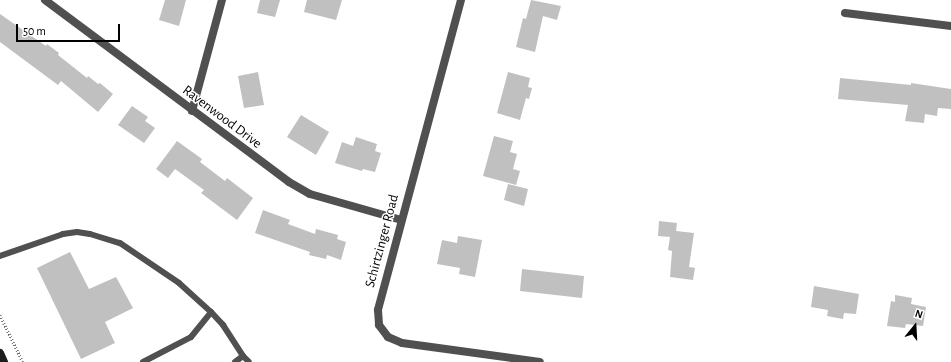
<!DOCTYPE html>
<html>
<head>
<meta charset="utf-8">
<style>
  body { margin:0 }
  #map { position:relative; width:951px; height:362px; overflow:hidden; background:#fff; font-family:"Alegreya Sans",sans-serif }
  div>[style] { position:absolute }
  .building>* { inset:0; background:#c0c0c0 }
  .path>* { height:2.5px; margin-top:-1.25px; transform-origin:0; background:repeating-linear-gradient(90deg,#727272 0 1px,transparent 0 3px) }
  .service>* { height:6px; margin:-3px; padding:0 3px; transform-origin:3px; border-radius:3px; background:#505050 }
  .minor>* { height:8px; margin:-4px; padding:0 4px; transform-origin:4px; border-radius:4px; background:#505050 }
  .secondary>* { height:8px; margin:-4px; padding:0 4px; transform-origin:4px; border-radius:4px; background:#1d1d1d }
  span { translate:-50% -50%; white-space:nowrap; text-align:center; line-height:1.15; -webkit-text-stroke:3px #fff; paint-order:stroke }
  .street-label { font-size:14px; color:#000 }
  .north { position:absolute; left:895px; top:306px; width:40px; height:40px; -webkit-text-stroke:3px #fff; paint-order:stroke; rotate:18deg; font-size:11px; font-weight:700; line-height:16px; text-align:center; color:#000 }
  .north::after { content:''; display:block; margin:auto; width:14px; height:18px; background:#000; clip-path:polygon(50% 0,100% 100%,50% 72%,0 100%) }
  .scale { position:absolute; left:16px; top:24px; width:104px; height:18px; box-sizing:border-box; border:2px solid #000; border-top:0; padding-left:5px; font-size:12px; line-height:14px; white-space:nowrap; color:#000; -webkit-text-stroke:3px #fff; paint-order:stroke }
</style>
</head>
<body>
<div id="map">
  <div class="building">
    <i style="clip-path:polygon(165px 0,186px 0,179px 26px,159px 20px)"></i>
    <i style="clip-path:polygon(260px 0,280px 0,275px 17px,257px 13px)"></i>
    <i style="clip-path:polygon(307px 0,342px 0,336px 20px,304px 12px)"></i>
    <i style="clip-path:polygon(531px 0,561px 6px,557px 20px,543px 16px,535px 52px,516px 47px,523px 18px,526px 19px)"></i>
    <i style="clip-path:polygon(0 14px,46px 46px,47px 44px,59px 53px,58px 55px,87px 78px,88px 76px,98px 84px,100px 83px,113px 94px,98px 112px,61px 81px,58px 85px,0 42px)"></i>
    <i style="clip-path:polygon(258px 72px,264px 105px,244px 108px,238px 76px)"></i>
    <i style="clip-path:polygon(508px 72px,530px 78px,528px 87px,532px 88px,529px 99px,526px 98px,520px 120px,497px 113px)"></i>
    <i style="clip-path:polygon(840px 78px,911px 85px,911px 83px,951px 89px,951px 109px,938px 108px,937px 116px,925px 114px,924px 123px,905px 121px,908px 105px,838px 99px)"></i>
    <i style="clip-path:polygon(132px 106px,148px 117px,145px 121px,155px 128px,144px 143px,118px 125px)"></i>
    <i style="clip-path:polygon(301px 115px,329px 132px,316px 155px,287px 137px)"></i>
    <i style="clip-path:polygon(494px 136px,513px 141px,510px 152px,517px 154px,513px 169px,520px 171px,516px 185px,483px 176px)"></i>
    <i style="clip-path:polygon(356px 137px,377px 144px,375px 151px,381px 153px,375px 172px,363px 169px,362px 171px,335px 163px,342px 142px,353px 146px)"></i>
    <i style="clip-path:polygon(177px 141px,202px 159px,200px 162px,225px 181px,227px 178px,253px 198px,237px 220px,201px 193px,204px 190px,175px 169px,168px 178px,156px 169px)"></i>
    <i style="clip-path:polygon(508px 184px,528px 189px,524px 206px,504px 200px)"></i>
    <i style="clip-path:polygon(263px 210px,290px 220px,288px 224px,315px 234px,316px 229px,338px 235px,337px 239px,346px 242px,341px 260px,327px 255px,326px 259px,309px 255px,310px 252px,255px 233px)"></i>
    <i style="clip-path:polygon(659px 221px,677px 223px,676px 231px,694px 233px,689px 267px,695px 268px,693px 280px,670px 277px,672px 251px,668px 250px,670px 237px,658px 236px)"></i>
    <i style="clip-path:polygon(458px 236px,482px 240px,475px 277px,459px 274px,460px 268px,437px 264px,442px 240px,457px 243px)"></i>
    <i style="clip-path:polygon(70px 252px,89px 289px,116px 277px,133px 308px,105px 322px,115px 343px,81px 359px,37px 268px)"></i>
    <i style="clip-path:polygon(522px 269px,584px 276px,582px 298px,520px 291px)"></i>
    <i style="clip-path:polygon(814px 286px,859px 294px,856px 314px,844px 313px,843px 319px,827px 316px,828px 310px,811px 307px)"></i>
    <i style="clip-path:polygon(895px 295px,912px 298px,911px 304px,926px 307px,923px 326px,906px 324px,905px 328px,887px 326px,891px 301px,895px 302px)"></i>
  </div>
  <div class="path">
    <i style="left:0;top:315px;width:52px;rotate:63.9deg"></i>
  </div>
  <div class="service">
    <i style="left:0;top:256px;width:67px;rotate:-19.2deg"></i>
    <i style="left:63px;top:234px;width:14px;rotate:-8deg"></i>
    <i style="left:77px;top:232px;width:13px;rotate:9deg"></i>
    <i style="left:90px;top:234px;width:31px;rotate:17deg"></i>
    <i style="left:120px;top:243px;width:71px;rotate:34.1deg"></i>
    <i style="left:179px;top:283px;width:43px;rotate:42.2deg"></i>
    <i style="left:211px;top:312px;width:18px;rotate:47deg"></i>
    <i style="left:223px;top:325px;width:37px;rotate:57deg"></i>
    <i style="left:243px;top:356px;width:10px;rotate:143deg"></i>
    <i style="left:243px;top:356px;width:8px;rotate:45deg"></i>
    <i style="left:143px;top:362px;width:54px;rotate:-27.5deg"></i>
    <i style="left:191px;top:337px;width:32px;rotate:-51deg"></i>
  </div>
  <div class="minor">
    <i style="left:45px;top:0;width:304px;rotate:36.7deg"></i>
    <i style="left:289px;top:182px;width:24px;rotate:30deg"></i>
    <i style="left:310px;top:194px;width:95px;rotate:15.9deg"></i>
    <i style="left:461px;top:0;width:321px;rotate:105deg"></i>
    <i style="left:378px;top:310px;width:15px;rotate:86deg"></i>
    <i style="left:379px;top:325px;width:15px;rotate:53deg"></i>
    <i style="left:388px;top:337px;width:15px;rotate:23deg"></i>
    <i style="left:402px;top:343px;width:139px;rotate:7.8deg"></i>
    <i style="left:845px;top:13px;width:107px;rotate:7deg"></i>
    <i style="left:192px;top:111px;width:115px;rotate:-74.9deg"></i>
  </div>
  <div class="secondary">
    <i style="left:0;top:353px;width:10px;rotate:66deg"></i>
  </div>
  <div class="street-label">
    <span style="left:222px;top:117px;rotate:37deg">Ravenwood Drive</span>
    <span style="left:382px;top:241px;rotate:-75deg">Schirtzinger Road</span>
  </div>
  <div class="north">N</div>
  <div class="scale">50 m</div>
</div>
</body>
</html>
